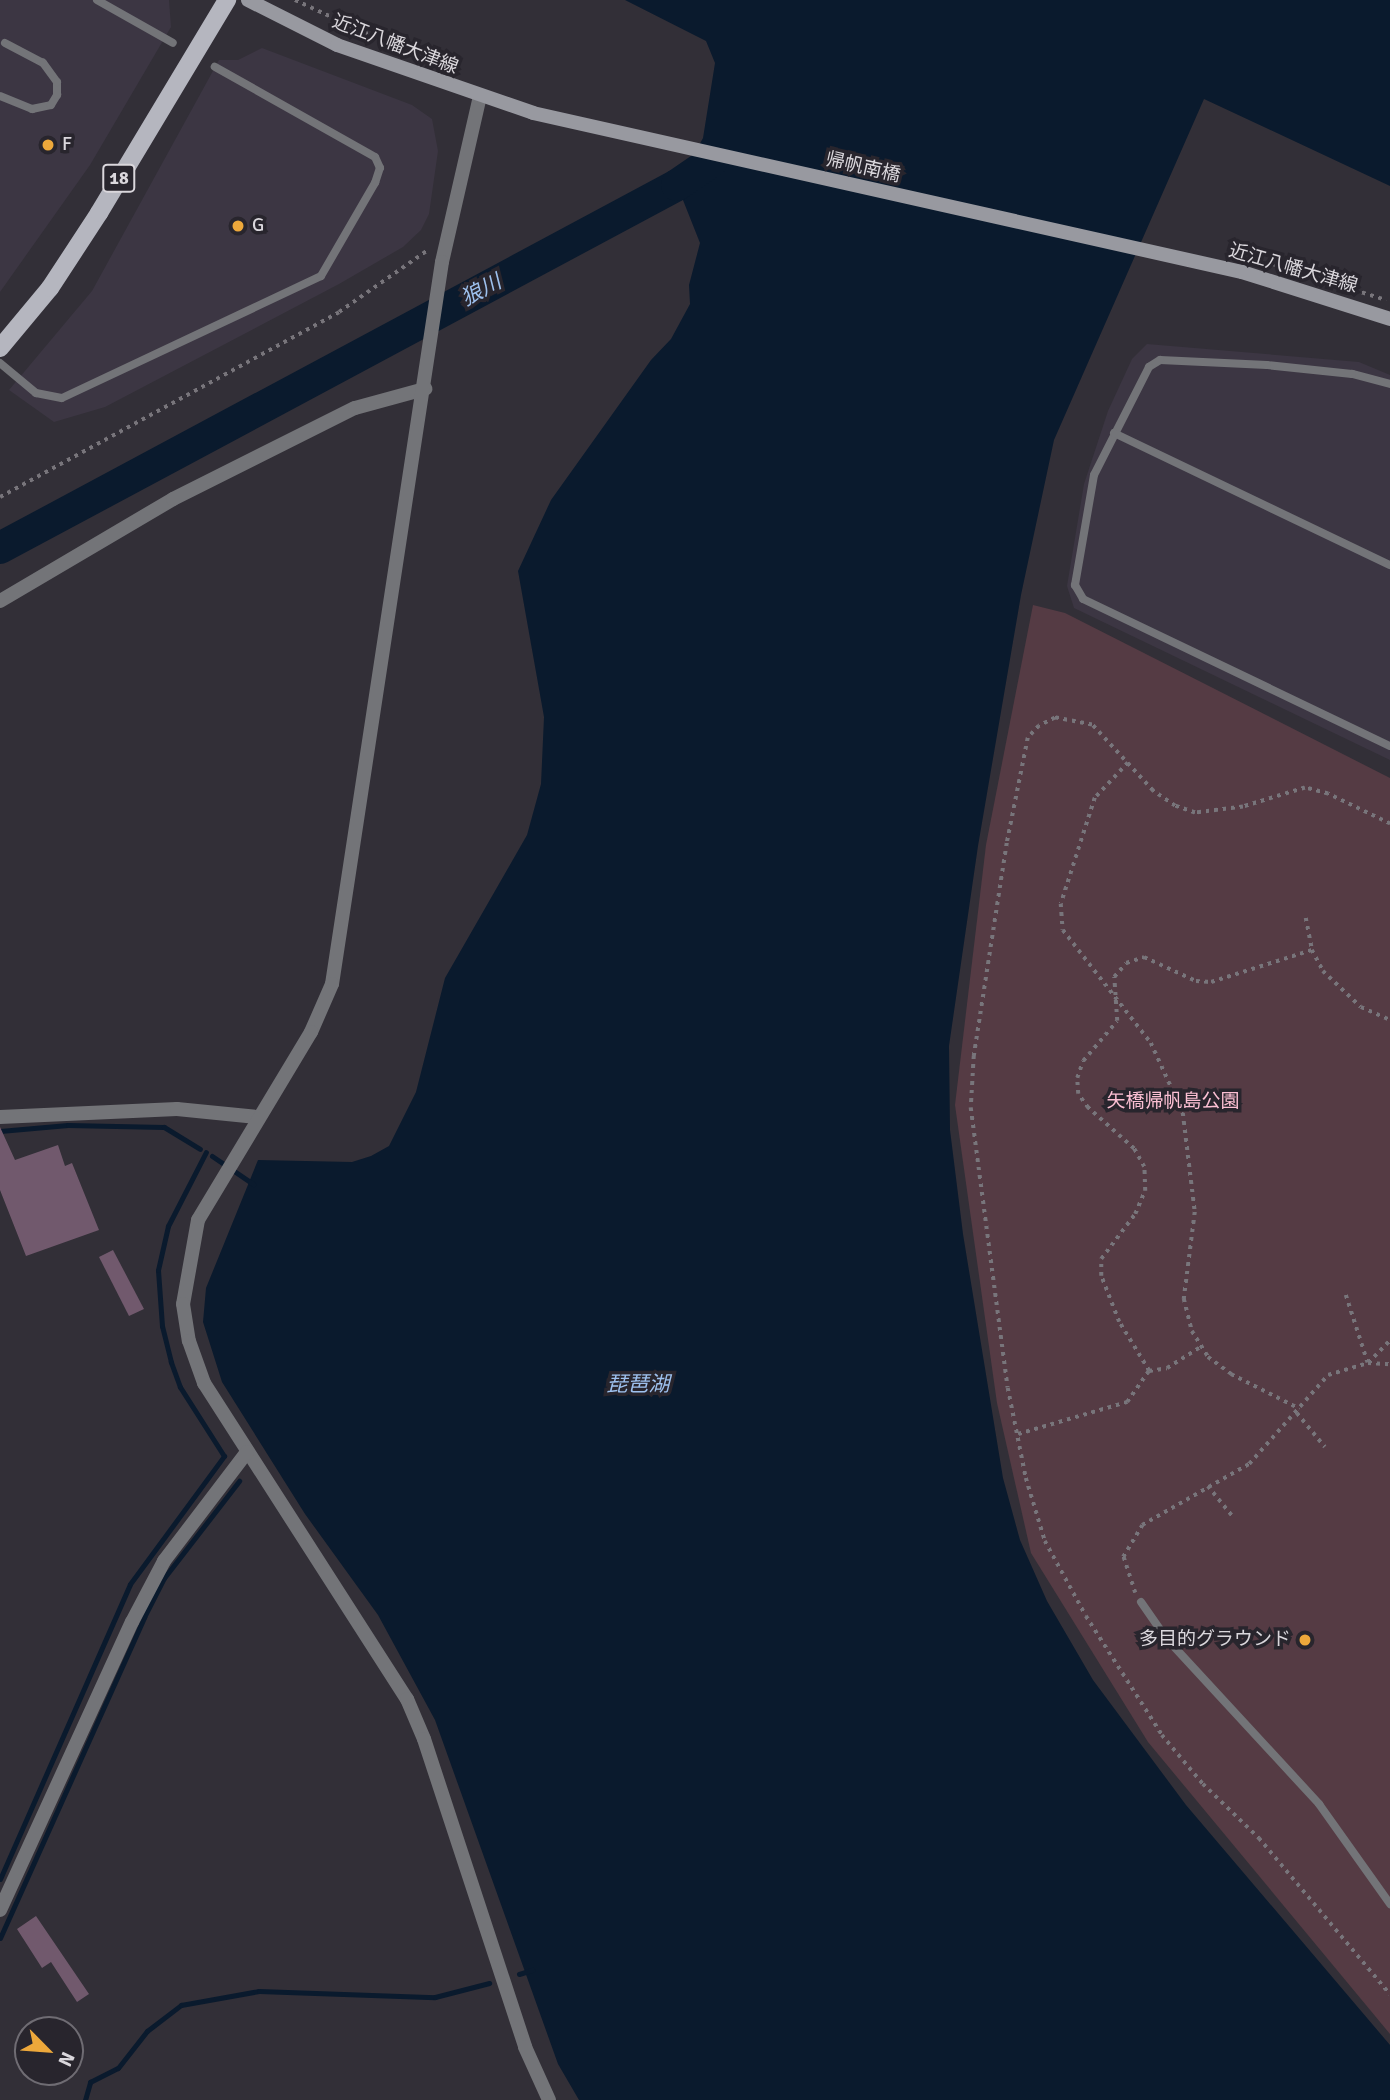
<!DOCTYPE html>
<html>
<head>
<meta charset="utf-8">
<style>
  body { margin:0 }
  #map { position:relative; width:1390px; height:2100px; overflow:hidden; background:#322f37; font-family:Signika,"Noto Sans JP",sans-serif }
  div>[style] { position:absolute }
  .built>* { inset:0; background:#3c3643 }
  .green>* { inset:0; background:#553b44 }
  .water>* { inset:0; background:#0a1a2d }
  .stream>* { height:5px; margin:-2.5px; padding:0 2.5px; transform-origin:2.5px; border-radius:2.5px; background:#0a1a2d }
  .river>* { height:32px; margin:-16px; padding:0 16px; transform-origin:16px; border-radius:16px; background:#0a1a2d }
  .building>* { inset:0; background:#71596d }
  .path>* { height:3.5px; margin-top:-1.75px; transform-origin:0; background:repeating-linear-gradient(90deg,#78757b 0 3.5px,transparent 0 8.5px) }
  .service>* { height:8px; margin:-4px; padding:0 4px; transform-origin:4px; border-radius:4px; background:#737478 }
  .minor>* { height:14px; margin:-7px; padding:0 7px; transform-origin:7px; border-radius:7px; background:#737478 }
  .tertiary>* { height:14px; margin:-7px; padding:0 7px; transform-origin:7px; border-radius:7px; background:#737478 }
  .secondary>* { height:14px; margin:-7px; padding:0 7px; transform-origin:7px; border-radius:7px; background:#9899a0 }
  .primary>* { height:18px; margin:-9px; padding:0 9px; transform-origin:9px; border-radius:9px; background:#b5b6bf }
  .dots>* { width:19px; height:19px; translate:-50% -50%; box-sizing:border-box; border:4px solid #28252d; border-radius:50% }
  span { translate:-50% -50%; white-space:nowrap; text-align:center; line-height:1.15; -webkit-text-stroke:7px #28252d; paint-order:stroke }
  .shield-label span { padding:2px 5px; background:#28252d; border:2px solid; border-radius:5px; -webkit-text-stroke-width:0 }
  .shield-label { font-size:18px; color:#dad7dc; font-weight:700 }
  .street-label { font-size:19px; color:#dad7dc }
  .poi-label { font-size:19px; color:#dad7dc }
  .left { translate:0 -50%; text-align:left }
  .right { translate:-100% -50%; text-align:right }
  .park-label { font-size:19px; color:#fbbfd3 }
  .water-label { font-size:21px; color:#9ec1ee; font-style:italic }
  .north { position:absolute; left:14px; top:2016px; width:70px; height:70px; box-sizing:border-box; background:#28252d; border:2px solid #6f6c73; border-radius:50%; rotate:115deg; font-size:19px; font-weight:700; line-height:28px; text-align:center; color:#dad7dc }
  .north::after { content:''; display:block; margin:auto; width:24px; height:32px; background:#eda83b; clip-path:polygon(50% 0,100% 100%,50% 72%,0 100%) }
</style>
</head>
<body>
<div id="map">
  <div class="built">
    <i style="clip-path:polygon(0 0,169px 0,171px 27px,90px 165px,0 292px)"></i>
    <i style="clip-path:polygon(262px 48px,412px 105px,432px 119px,438px 151px,429px 214px,421px 230px,403px 247px,339px 284px,105px 407px,54px 422px,9px 390px,92px 291px,219px 60px,238px 60px)"></i>
    <i style="clip-path:polygon(1147px 344px,1359px 362px,1390px 375px,1390px 760px,1074px 608px,1067px 586px,1084px 484px,1108px 411px,1132px 359px)"></i>
  </div>
  <div class="green">
    <i style="clip-path:polygon(1033px 605px,1065px 613px,1390px 778px,1390px 2034px,1148px 1742px,1031px 1553px,997px 1403px,955px 1105px,986px 845px)"></i>
  </div>
  <div class="water">
    <i style="clip-path:polygon(625px 0,1390px 0,1390px 186px,1204px 99px,1054px 440px,1021px 595px,978px 846px,949px 1046px,950px 1130px,963px 1234px,1003px 1478px,1020px 1540px,1047px 1601px,1093px 1680px,1186px 1805px,1390px 2045px,1390px 2100px,579px 2100px,558px 2064px,435px 1720px,378px 1615px,305px 1514px,222px 1382px,203px 1322px,206px 1288px,258px 1160px,352px 1162px,371px 1156px,389px 1146px,416px 1092px,445px 978px,527px 835px,541px 784px,544px 717px,518px 571px,551px 500px,651px 360px,671px 339px,690px 304px,689px 285px,700px 243px,677px 185px,703px 138px,715px 63px,706px 41px)"></i>
  </div>
  <div class="stream">
    <i style="left:0;top:1131px;width:68px;rotate:-5deg"></i>
    <i style="left:68px;top:1125px;width:96px;rotate:1.2deg"></i>
    <i style="left:164px;top:1127px;width:42px;rotate:31.4deg"></i>
    <i style="left:212px;top:1156px;width:50px;rotate:34.3deg"></i>
    <i style="left:0;top:1879px;width:322px;rotate:-66.2deg"></i>
    <i style="left:130px;top:1584px;width:159px;rotate:-53.7deg"></i>
    <i style="left:224px;top:1456px;width:82px;rotate:-122.5deg"></i>
    <i style="left:180px;top:1387px;width:27px;rotate:-110deg"></i>
    <i style="left:171px;top:1362px;width:37px;rotate:-104deg"></i>
    <i style="left:162px;top:1326px;width:56px;rotate:-94.1deg"></i>
    <i style="left:158px;top:1270px;width:45px;rotate:-77.2deg"></i>
    <i style="left:168px;top:1226px;width:83px;rotate:-62.8deg"></i>
    <i style="left:0;top:1938px;width:352px;rotate:-65.8deg"></i>
    <i style="left:144px;top:1617px;width:44px;rotate:-62.9deg"></i>
    <i style="left:164px;top:1578px;width:123px;rotate:-52.3deg"></i>
    <i style="left:519px;top:1974px;width:14px;rotate:-17deg"></i>
    <i style="left:85px;top:2100px;width:19px;rotate:-74deg"></i>
    <i style="left:90px;top:2082px;width:31px;rotate:-27deg"></i>
    <i style="left:118px;top:2068px;width:47px;rotate:-51.9deg"></i>
    <i style="left:147px;top:2031px;width:43px;rotate:-37.4deg"></i>
    <i style="left:181px;top:2005px;width:79px;rotate:-10.2deg"></i>
    <i style="left:259px;top:1991px;width:176px;rotate:2deg"></i>
    <i style="left:435px;top:1997px;width:56px;rotate:-14.5deg"></i>
  </div>
  <div class="river">
    <i style="left:0;top:548px;width:768px;rotate:-28.2deg"></i>
    <i style="left:677px;top:185px;width:42px;rotate:-34.4deg"></i>
  </div>
  <div class="building">
    <i style="clip-path:polygon(0 1127px,15px 1160px,58px 1145px,65px 1166px,72px 1163px,99px 1230px,26px 1256px,0 1190px)"></i>
    <i style="clip-path:polygon(113px 1250px,144px 1309px,129px 1316px,99px 1257px)"></i>
    <i style="clip-path:polygon(36px 1916px,89px 1994px,77px 2002px,51px 1962px,42px 1968px,17px 1929px)"></i>
  </div>
  <div class="path">
    <i style="left:295px;top:0;width:114px;rotate:25deg"></i>
    <i style="left:1273px;top:264px;width:119px;rotate:17.7deg"></i>
    <i style="left:0;top:497px;width:386px;rotate:-28.6deg"></i>
    <i style="left:339px;top:312px;width:108px;rotate:-34.9deg"></i>
    <i style="left:1128px;top:763px;width:48px;rotate:133.3deg"></i>
    <i style="left:1095px;top:798px;width:111px;rotate:107.8deg"></i>
    <i style="left:1061px;top:904px;width:26px;rotate:86deg"></i>
    <i style="left:1063px;top:930px;width:143px;rotate:52.1deg"></i>
    <i style="left:1151px;top:1043px;width:77px;rotate:65.4deg"></i>
    <i style="left:1183px;top:1113px;width:100px;rotate:83.1deg"></i>
    <i style="left:1195px;top:1212px;width:88px;rotate:97.2deg"></i>
    <i style="left:1184px;top:1299px;width:33px;rotate:76deg"></i>
    <i style="left:1192px;top:1331px;width:31px;rotate:58deg"></i>
    <i style="left:1208px;top:1357px;width:29px;rotate:36deg"></i>
    <i style="left:1231px;top:1374px;width:77px;rotate:26.9deg"></i>
    <i style="left:1390px;top:824px;width:69px;rotate:-154.2deg"></i>
    <i style="left:1328px;top:794px;width:24px;rotate:-165deg"></i>
    <i style="left:1305px;top:788px;width:65px;rotate:163deg"></i>
    <i style="left:1243px;top:807px;width:48px;rotate:172.9deg"></i>
    <i style="left:1195px;top:813px;width:21px;rotate:-161deg"></i>
    <i style="left:1175px;top:806px;width:27px;rotate:-146deg"></i>
    <i style="left:1153px;top:791px;width:90px;rotate:-132.7deg"></i>
    <i style="left:1092px;top:725px;width:38px;rotate:-169deg"></i>
    <i style="left:1055px;top:718px;width:18px;rotate:153deg"></i>
    <i style="left:1039px;top:726px;width:16px;rotate:133deg"></i>
    <i style="left:1028px;top:738px;width:107px;rotate:101.3deg"></i>
    <i style="left:1007px;top:843px;width:216px;rotate:98.8deg"></i>
    <i style="left:974px;top:1056px;width:52px;rotate:93.3deg"></i>
    <i style="left:971px;top:1108px;width:282px;rotate:82.5deg"></i>
    <i style="left:1008px;top:1388px;width:92px;rotate:78.7deg"></i>
    <i style="left:1026px;top:1478px;width:66px;rotate:73.2deg"></i>
    <i style="left:1045px;top:1541px;width:85px;rotate:61.3deg"></i>
    <i style="left:1086px;top:1616px;width:141px;rotate:57.4deg"></i>
    <i style="left:1162px;top:1735px;width:64px;rotate:50.1deg"></i>
    <i style="left:1203px;top:1784px;width:78px;rotate:44deg"></i>
    <i style="left:1259px;top:1838px;width:204px;rotate:50deg"></i>
    <i style="left:1306px;top:918px;width:33px;rotate:79deg"></i>
    <i style="left:1312px;top:950px;width:24px;rotate:62deg"></i>
    <i style="left:1323px;top:971px;width:52px;rotate:43.5deg"></i>
    <i style="left:1361px;top:1007px;width:32px;rotate:24deg"></i>
    <i style="left:1346px;top:1295px;width:71px;rotate:72.1deg"></i>
    <i style="left:1368px;top:1363px;width:32px;rotate:-46deg"></i>
    <i style="left:1149px;top:1371px;width:57px;rotate:-121.5deg"></i>
    <i style="left:1119px;top:1322px;width:49px;rotate:-111.4deg"></i>
    <i style="left:1101px;top:1276px;width:17px;rotate:-90deg"></i>
    <i style="left:1101px;top:1259px;width:56px;rotate:-52.9deg"></i>
    <i style="left:1135px;top:1214px;width:25px;rotate:-67deg"></i>
    <i style="left:1145px;top:1191px;width:24px;rotate:-92deg"></i>
    <i style="left:1144px;top:1167px;width:21px;rotate:-119deg"></i>
    <i style="left:1134px;top:1149px;width:62px;rotate:-138.3deg"></i>
    <i style="left:1088px;top:1108px;width:17px;rotate:-126deg"></i>
    <i style="left:1078px;top:1094px;width:16px;rotate:-94deg"></i>
    <i style="left:1077px;top:1078px;width:18px;rotate:-71deg"></i>
    <i style="left:1083px;top:1061px;width:52px;rotate:-49.6deg"></i>
    <i style="left:1117px;top:1021px;width:44px;rotate:-93.9deg"></i>
    <i style="left:1114px;top:977px;width:18px;rotate:-49deg"></i>
    <i style="left:1126px;top:963px;width:19px;rotate:-18deg"></i>
    <i style="left:1144px;top:957px;width:57px;rotate:24.8deg"></i>
    <i style="left:1196px;top:981px;width:15px;rotate:4deg"></i>
    <i style="left:1211px;top:982px;width:106px;rotate:-17.6deg"></i>
    <i style="left:1297px;top:1413px;width:44px;rotate:50.5deg"></i>
    <i style="left:1018px;top:1434px;width:114px;rotate:-16.4deg"></i>
    <i style="left:1127px;top:1402px;width:38px;rotate:-55deg"></i>
    <i style="left:1149px;top:1371px;width:18px;rotate:-9deg"></i>
    <i style="left:1167px;top:1368px;width:41px;rotate:-32.2deg"></i>
    <i style="left:1208px;top:1486px;width:41px;rotate:50.9deg"></i>
    <i style="left:1135px;top:1593px;width:38px;rotate:-108deg"></i>
    <i style="left:1123px;top:1557px;width:37px;rotate:-59deg"></i>
    <i style="left:1142px;top:1525px;width:123px;rotate:-29.7deg"></i>
    <i style="left:1249px;top:1464px;width:119px;rotate:-48.4deg"></i>
    <i style="left:1328px;top:1375px;width:42px;rotate:-16.7deg"></i>
    <i style="left:1368px;top:1363px;width:22px;rotate:3deg"></i>
  </div>
  <div class="service">
    <i style="left:97px;top:0;width:87px;rotate:29.5deg"></i>
    <i style="left:0;top:96px;width:35px;rotate:22deg"></i>
    <i style="left:32px;top:109px;width:19px;rotate:-12deg"></i>
    <i style="left:51px;top:105px;width:12px;rotate:-59deg"></i>
    <i style="left:57px;top:95px;width:13px;rotate:-90deg"></i>
    <i style="left:57px;top:82px;width:24px;rotate:-126deg"></i>
    <i style="left:43px;top:63px;width:43px;rotate:-152.2deg"></i>
    <i style="left:0;top:363px;width:47px;rotate:39.8deg"></i>
    <i style="left:36px;top:393px;width:26px;rotate:11deg"></i>
    <i style="left:62px;top:398px;width:286px;rotate:-25.2deg"></i>
    <i style="left:321px;top:276px;width:108px;rotate:-59.9deg"></i>
    <i style="left:375px;top:183px;width:16px;rotate:-72deg"></i>
    <i style="left:380px;top:168px;width:12px;rotate:-114deg"></i>
    <i style="left:375px;top:157px;width:184px;rotate:-150.6deg"></i>
    <i style="left:1390px;top:384px;width:39px;rotate:-165deg"></i>
    <i style="left:1352px;top:374px;width:85px;rotate:-174deg"></i>
    <i style="left:1267px;top:365px;width:107px;rotate:-177.3deg"></i>
    <i style="left:1160px;top:360px;width:13px;rotate:148deg"></i>
    <i style="left:1149px;top:367px;width:121px;rotate:117deg"></i>
    <i style="left:1094px;top:475px;width:112px;rotate:99.8deg"></i>
    <i style="left:1075px;top:585px;width:16px;rotate:60deg"></i>
    <i style="left:1083px;top:599px;width:340px;rotate:25.6deg"></i>
    <i style="left:1114px;top:433px;width:306px;rotate:25.6deg"></i>
    <i style="left:1141px;top:1602px;width:44px;rotate:55.2deg"></i>
    <i style="left:1166px;top:1638px;width:226px;rotate:47.3deg"></i>
    <i style="left:1319px;top:1804px;width:123px;rotate:54.6deg"></i>
  </div>
  <div class="minor">
    <i style="left:0;top:601px;width:201px;rotate:-30.5deg"></i>
    <i style="left:173px;top:499px;width:203px;rotate:-26.6deg"></i>
    <i style="left:355px;top:408px;width:73px;rotate:-15.2deg"></i>
    <i style="left:0;top:1117px;width:177px;rotate:-2.6deg"></i>
    <i style="left:177px;top:1109px;width:80px;rotate:5.7deg"></i>
  </div>
  <div class="tertiary">
    <i style="left:480px;top:96px;width:170px;rotate:102.9deg"></i>
    <i style="left:442px;top:262px;width:730px;rotate:98.66deg"></i>
    <i style="left:332px;top:984px;width:52px;rotate:113.6deg"></i>
    <i style="left:311px;top:1032px;width:219px;rotate:121deg"></i>
    <i style="left:198px;top:1220px;width:85px;rotate:100.1deg"></i>
    <i style="left:183px;top:1304px;width:37px;rotate:81deg"></i>
    <i style="left:189px;top:1341px;width:45px;rotate:70.3deg"></i>
    <i style="left:204px;top:1383px;width:376px;rotate:57.3deg"></i>
    <i style="left:407px;top:1699px;width:43px;rotate:67deg"></i>
    <i style="left:424px;top:1739px;width:324px;rotate:71.8deg"></i>
    <i style="left:525px;top:2047px;width:58px;rotate:65.6deg"></i>
    <i style="left:0;top:1910px;width:317px;rotate:-65.4deg"></i>
    <i style="left:132px;top:1622px;width:69px;rotate:-62.3deg"></i>
    <i style="left:164px;top:1561px;width:137px;rotate:-52.7deg"></i>
  </div>
  <div class="secondary">
    <i style="left:248px;top:0;width:100px;rotate:26.8deg"></i>
    <i style="left:337px;top:45px;width:207px;rotate:19.1deg"></i>
    <i style="left:533px;top:113px;width:727px;rotate:12.64deg"></i>
    <i style="left:1242px;top:272px;width:155px;rotate:17.6deg"></i>
  </div>
  <div class="primary">
    <i style="left:0;top:348px;width:78px;rotate:-50.2deg"></i>
    <i style="left:50px;top:288px;width:90px;rotate:-56.8deg"></i>
    <i style="left:99px;top:213px;width:249px;rotate:-59deg"></i>
  </div>
  <div class="dots">
    <i style="left:48px;top:145px;background:#eda83b"></i>
    <i style="left:238px;top:226px;background:#eda83b"></i>
    <i style="left:1305px;top:1640px;background:#eda83b"></i>
  </div>
  <div class="shield-label">
    <span style="left:119px;top:178px">18</span>
  </div>
  <div class="street-label">
    <span style="left:395px;top:45px;rotate:21deg">近江八幡大津線</span>
    <span style="left:863px;top:168px;rotate:13deg">帰帆南橋</span>
    <span style="left:1293px;top:269px;rotate:16deg">近江八幡大津線</span>
  </div>
  <div class="poi-label">
    <span class="left" style="left:62px;top:145px">F</span>
    <span class="left" style="left:252px;top:226px">G</span>
    <span class="right" style="left:1291px;top:1640px">多目的グラウンド</span>
  </div>
  <div class="park-label">
    <span style="left:1173px;top:1102px">矢橋帰帆島公園</span>
  </div>
  <div class="water-label">
    <span style="left:481px;top:290px;rotate:-28deg">狼川</span>
    <span style="left:638px;top:1384px">琵琶湖</span>
  </div>
  <div class="north">N</div>
</div>
</body>
</html>
